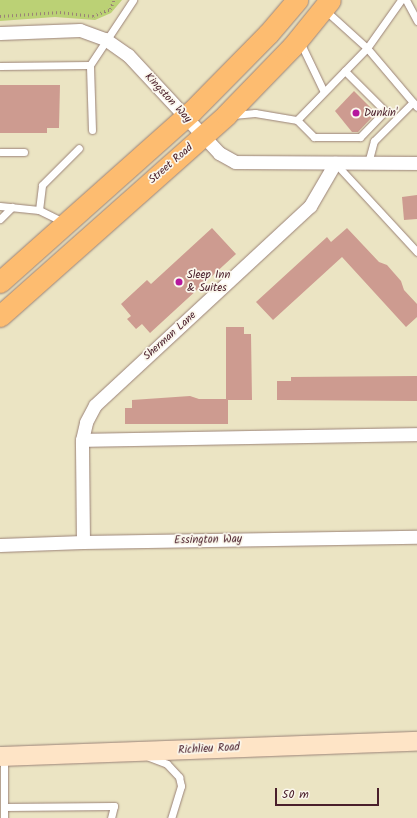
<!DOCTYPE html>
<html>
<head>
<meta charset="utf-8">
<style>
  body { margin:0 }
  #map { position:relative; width:417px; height:818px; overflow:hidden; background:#ebe4c3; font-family:Kalam,sans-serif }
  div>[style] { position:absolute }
  .green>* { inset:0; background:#bbd175 }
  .building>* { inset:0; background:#cd9b90 }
  .path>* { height:2.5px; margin-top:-1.25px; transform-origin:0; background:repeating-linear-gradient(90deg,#9a8277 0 1px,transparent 0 4px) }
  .roads { filter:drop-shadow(0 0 1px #9a8277) drop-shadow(0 0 1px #9a8277) }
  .service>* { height:7px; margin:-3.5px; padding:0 3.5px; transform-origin:3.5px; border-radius:3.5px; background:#fff }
  .minor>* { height:13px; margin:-6.5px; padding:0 6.5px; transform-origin:6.5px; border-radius:6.5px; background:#fff }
  .secondary>* { height:19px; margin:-9.5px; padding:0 9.5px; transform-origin:9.5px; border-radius:9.5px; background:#fee4c6 }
  .primary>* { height:21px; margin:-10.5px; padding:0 10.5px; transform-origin:10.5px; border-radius:10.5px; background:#fdbc70 }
  .dots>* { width:11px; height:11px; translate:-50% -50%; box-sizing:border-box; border:2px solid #fbf7ec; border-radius:50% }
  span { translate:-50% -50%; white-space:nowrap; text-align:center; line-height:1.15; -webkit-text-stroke:3.5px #fbf7ec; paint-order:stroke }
  .street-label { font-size:11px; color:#4a1f2b }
  .poi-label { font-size:11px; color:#4a1f2b }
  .left { translate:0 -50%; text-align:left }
  .scale { position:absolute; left:275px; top:788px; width:104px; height:18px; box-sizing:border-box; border:2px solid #4a1f2b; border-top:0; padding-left:5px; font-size:12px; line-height:14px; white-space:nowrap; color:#4a1f2b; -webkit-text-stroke:3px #fbf7ec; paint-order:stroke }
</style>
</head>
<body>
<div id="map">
  <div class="green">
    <i style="clip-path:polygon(0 0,122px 0,111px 13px,95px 20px,55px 17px,0 21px)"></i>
  </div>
  <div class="building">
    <i style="clip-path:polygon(0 85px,60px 85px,59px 128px,47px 128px,47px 133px,0 133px)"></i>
    <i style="clip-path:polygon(354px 91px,376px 113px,358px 132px,352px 132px,335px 111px)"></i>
    <i style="clip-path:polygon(417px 195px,417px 219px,404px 220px,402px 197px)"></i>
    <i style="clip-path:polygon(212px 228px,236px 254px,150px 333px,142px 324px,136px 329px,127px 319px,131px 316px,121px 304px,147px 280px,151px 284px)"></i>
    <i style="clip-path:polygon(347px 228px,379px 262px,387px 265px,401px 281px,404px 290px,417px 304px,417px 317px,406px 327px,342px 257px,273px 320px,256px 302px,327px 237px,331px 242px)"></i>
    <i style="clip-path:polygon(226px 327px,244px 327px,244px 334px,251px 334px,252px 400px,228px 400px,228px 424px,125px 424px,125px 408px,132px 408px,132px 400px,190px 396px,199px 399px,226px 399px)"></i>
    <i style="clip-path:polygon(417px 376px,417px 401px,277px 400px,277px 381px,291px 381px,291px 377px)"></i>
  </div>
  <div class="path">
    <i style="left:0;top:16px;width:60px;rotate:-3.8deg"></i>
    <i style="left:60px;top:12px;width:33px;rotate:7deg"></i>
    <i style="left:93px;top:16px;width:18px;rotate:-22deg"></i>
    <i style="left:110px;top:9px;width:10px;rotate:-66deg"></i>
  </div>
  <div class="roads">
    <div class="service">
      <i style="left:401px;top:0;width:59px;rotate:125.3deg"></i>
      <i style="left:367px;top:48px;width:77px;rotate:49.7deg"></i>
      <i style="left:406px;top:0;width:24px;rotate:62deg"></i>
      <i style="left:300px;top:42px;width:55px;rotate:64.4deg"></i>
      <i style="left:0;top:66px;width:90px;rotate:-0.6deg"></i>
      <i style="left:233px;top:115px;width:22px;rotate:-5deg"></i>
      <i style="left:255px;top:113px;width:43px;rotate:9.5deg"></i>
      <i style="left:297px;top:120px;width:24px;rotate:45deg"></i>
      <i style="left:314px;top:137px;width:46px"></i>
      <i style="left:360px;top:137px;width:36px;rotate:-46deg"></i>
      <i style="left:385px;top:111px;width:57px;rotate:-135deg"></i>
      <i style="left:297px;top:120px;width:100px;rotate:-45.8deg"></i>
      <i style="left:367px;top:48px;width:58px;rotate:-137.8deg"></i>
      <i style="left:92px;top:130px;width:65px;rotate:-91.8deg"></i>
      <i style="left:90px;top:65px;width:78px;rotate:-56.5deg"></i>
      <i style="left:0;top:152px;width:24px"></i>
      <i style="left:335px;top:163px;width:121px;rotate:47.3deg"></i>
      <i style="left:368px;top:163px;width:23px;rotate:-75deg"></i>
      <i style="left:374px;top:141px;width:55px;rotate:-45deg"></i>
      <i style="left:0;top:206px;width:39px;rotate:6deg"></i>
      <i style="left:39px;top:210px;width:28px;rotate:26deg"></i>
      <i style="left:39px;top:210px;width:25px;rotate:-83deg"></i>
      <i style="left:42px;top:185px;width:52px;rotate:-45deg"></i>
      <i style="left:0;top:219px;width:17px;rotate:-45deg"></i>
      <i style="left:4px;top:756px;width:62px;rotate:90deg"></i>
      <i style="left:149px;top:757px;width:19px;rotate:21deg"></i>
      <i style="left:167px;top:764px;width:18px;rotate:47deg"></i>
      <i style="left:179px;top:777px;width:9px;rotate:77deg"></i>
      <i style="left:181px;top:786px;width:34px;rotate:107deg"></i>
      <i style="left:4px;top:807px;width:110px;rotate:-0.5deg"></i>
      <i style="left:114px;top:806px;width:12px;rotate:104deg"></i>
    </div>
    <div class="minor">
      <i style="left:0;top:33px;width:80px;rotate:-2.1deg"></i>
      <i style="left:80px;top:30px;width:27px;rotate:20deg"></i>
      <i style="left:105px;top:39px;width:28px;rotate:35deg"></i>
      <i style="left:128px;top:55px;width:134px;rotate:47.1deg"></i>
      <i style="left:219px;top:153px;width:18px;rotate:29deg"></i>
      <i style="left:235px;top:162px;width:182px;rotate:0.3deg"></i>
      <i style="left:82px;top:440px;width:335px;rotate:-1deg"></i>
      <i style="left:83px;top:542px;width:102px;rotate:-90.6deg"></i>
      <i style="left:82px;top:440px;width:18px;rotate:-77deg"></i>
      <i style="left:86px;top:422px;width:19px;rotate:-62deg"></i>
      <i style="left:95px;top:405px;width:293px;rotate:-42.8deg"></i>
      <i style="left:310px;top:206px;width:50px;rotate:-59.8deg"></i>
      <i style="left:0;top:545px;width:83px;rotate:-2.1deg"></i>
      <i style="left:83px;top:542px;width:334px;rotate:-0.9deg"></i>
    </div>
    <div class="secondary">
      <i style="left:0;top:756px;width:417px;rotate:-2.1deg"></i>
    </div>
    <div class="primary">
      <i style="left:0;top:282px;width:256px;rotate:-41.7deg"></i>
      <i style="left:191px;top:112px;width:110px;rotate:-45.4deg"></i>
      <i style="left:268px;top:34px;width:45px;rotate:-49.5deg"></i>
      <i style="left:0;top:316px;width:302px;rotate:-41.6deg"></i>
      <i style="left:226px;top:115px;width:95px;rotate:-45.9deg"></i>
      <i style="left:292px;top:47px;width:60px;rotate:-51deg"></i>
    </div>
  </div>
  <div class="dots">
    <i style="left:356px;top:113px;background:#b5179e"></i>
    <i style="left:179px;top:282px;background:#b5179e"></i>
  </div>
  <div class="street-label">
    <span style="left:168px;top:98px;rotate:47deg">Kingston Way</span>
    <span style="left:171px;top:164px;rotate:-41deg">Street Road</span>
    <span style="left:170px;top:336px;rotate:-42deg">Sherman Lane</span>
    <span style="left:208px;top:540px;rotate:-1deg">Essington Way</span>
    <span style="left:209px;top:749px;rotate:-3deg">Richlieu Road</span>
  </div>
  <div class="poi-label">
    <span class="left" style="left:364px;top:113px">Dunkin'</span>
    <span class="left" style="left:187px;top:282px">Sleep Inn<br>&amp; Suites</span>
  </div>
  <div class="scale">50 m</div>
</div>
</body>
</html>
